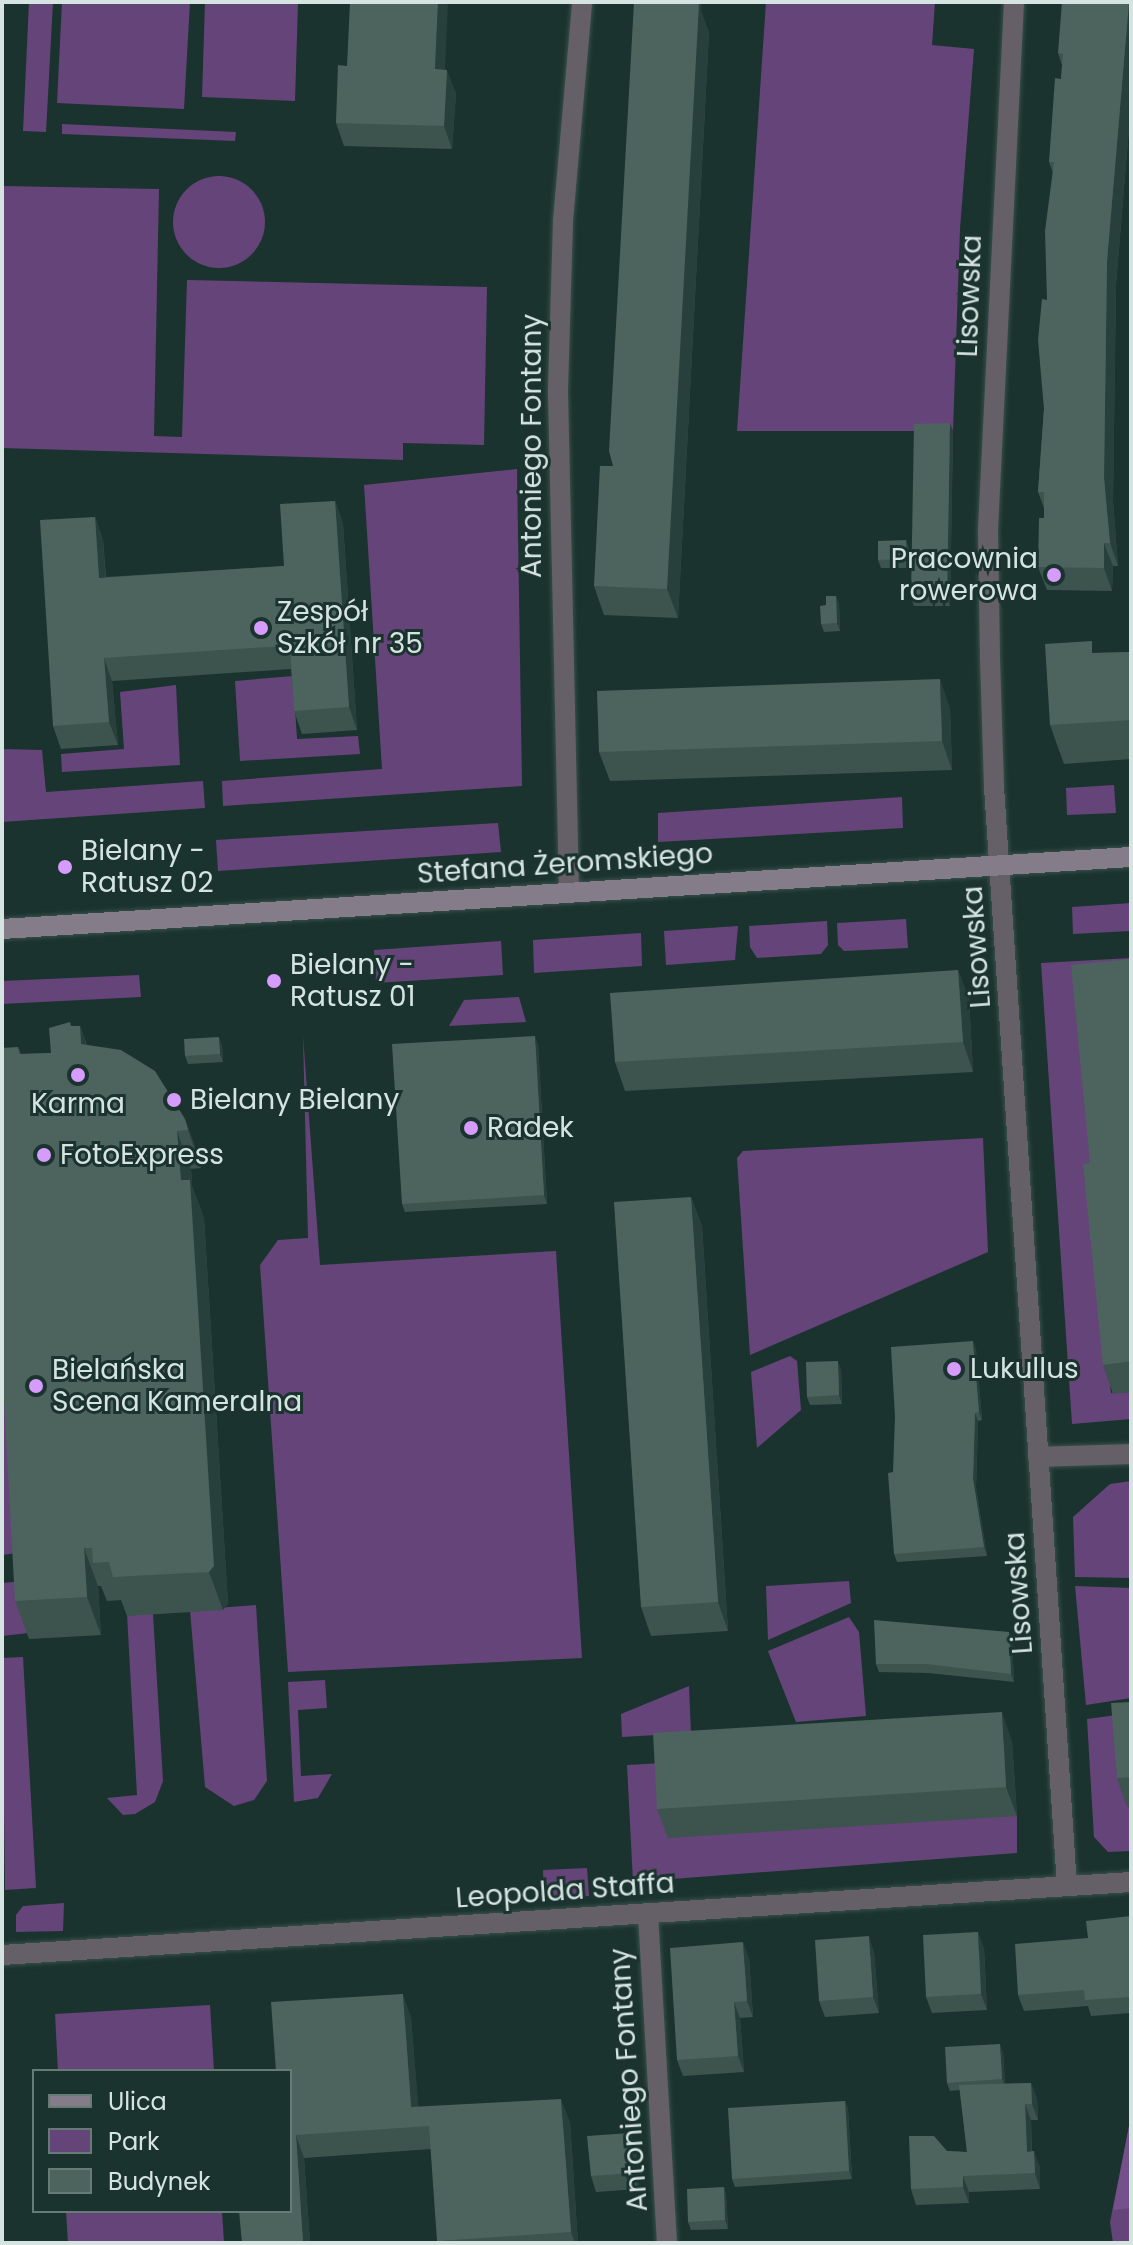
<!DOCTYPE html>
<html>
<head>
<meta charset="utf-8">
<style>
  body { margin:0 }
  #map { position:relative; width:1133px; height:2245px; overflow:hidden; background:#1b332e; font-family:Poppins,sans-serif }
  div>[style] { position:absolute }
  .green>* { inset:0; background:#65447a }
  .round { border-radius:50% }
  .forest>* { inset:0; background:#75518c }
  .roads { filter:drop-shadow(0 0 2px #394f4b) drop-shadow(0 0 2px #394f4b) }
  .street>* { height:20px; margin:-10px; padding:0 10px; transform-origin:10px; border-radius:10px; background:#656068 }
  .secondary>* { height:20px; margin:-10px; padding:0 10px; transform-origin:10px; border-radius:10px; background:#847d89 }
  .wall>* { inset:0; background:#3d534e }
  .shaded-wall>* { inset:0; background:#28403b }
  .building>* { inset:0; background:#4d635e }
  .dots>* { width:22px; height:22px; translate:-50% -50%; box-sizing:border-box; border:4px solid #1b332e; border-radius:50% }
  span { translate:-50% -50%; white-space:nowrap; text-align:center; line-height:1.15; -webkit-text-stroke:6px #1b332e; paint-order:stroke }
  .street-label { font-size:28px; color:#d6e4e1 }
  .poi-label { font-size:28px; color:#d6e4e1 }
  .right { translate:-100% -50%; text-align:right }
  .left { translate:0 -50%; text-align:left }
  .frame { position:absolute; inset:0; border:4px solid #d6e4e1; pointer-events:none }
  .legend { position:absolute; left:32px; top:2069px; width:260px; height:144px; box-sizing:border-box; background:#1b332e; border:2px solid #667a76; margin:0; padding:10px 14px; list-style:none; font-size:24px; color:#d6e4e1 }
  .legend li { display:flex; align-items:center; gap:16px; height:40px }
  .legend b { width:40px; border:2px solid #667a76 }
</style>
</head>
<body>
<div id="map">
  <div class="green">
    <i style="clip-path:polygon(29px 2px,53px 2px,46px 132px,23px 131px)"></i>
    <i style="clip-path:polygon(62px 2px,190px 2px,184px 109px,57px 103px)"></i>
    <i style="clip-path:polygon(205px 2px,298px 2px,295px 101px,202px 97px)"></i>
    <i style="clip-path:polygon(766px 2px,935px 2px,932px 45px,974px 49px,960px 229px,953px 431px,737px 431px)"></i>
    <i style="clip-path:polygon(62px 124px,236px 132px,235px 141px,62px 134px)"></i>
    <i class="round" style="left:173px;top:176px;width:92px;height:92px"></i>
    <i style="clip-path:polygon(2px 186px,159px 189px,154px 436px,182px 437px,187px 280px,487px 287px,484px 445px,403px 443px,403px 460px,2px 448px)"></i>
    <i style="clip-path:polygon(517px 469px,522px 786px,223px 806px,222px 781px,382px 769px,364px 485px)"></i>
    <i style="clip-path:polygon(293px 676px,297px 739px,358px 736px,360px 754px,240px 761px,235px 681px)"></i>
    <i style="clip-path:polygon(176px 685px,180px 765px,62px 772px,61px 754px,124px 749px,120px 692px)"></i>
    <i style="clip-path:polygon(2px 749px,42px 750px,46px 792px,203px 781px,205px 808px,2px 822px)"></i>
    <i style="clip-path:polygon(1114px 785px,1116px 813px,1067px 815px,1066px 788px)"></i>
    <i style="clip-path:polygon(902px 797px,903px 828px,658px 842px,658px 813px)"></i>
    <i style="clip-path:polygon(498px 823px,501px 852px,218px 871px,216px 840px)"></i>
    <i style="clip-path:polygon(1131px 903px,1131px 931px,1073px 934px,1072px 907px)"></i>
    <i style="clip-path:polygon(906px 919px,908px 948px,844px 951px,838px 945px,837px 923px)"></i>
    <i style="clip-path:polygon(827px 921px,828px 945px,821px 954px,757px 958px,750px 947px,749px 926px)"></i>
    <i style="clip-path:polygon(738px 926px,735px 960px,666px 965px,664px 931px)"></i>
    <i style="clip-path:polygon(641px 933px,642px 966px,534px 973px,533px 940px)"></i>
    <i style="clip-path:polygon(501px 941px,503px 975px,376px 983px,374px 950px)"></i>
    <i style="clip-path:polygon(1131px 958px,1100px 1292px,1111px 1393px,1131px 1392px,1131px 1419px,1072px 1424px,1041px 963px)"></i>
    <i style="clip-path:polygon(139px 975px,141px 997px,2px 1004px,2px 981px)"></i>
    <i style="clip-path:polygon(519px 997px,526px 1022px,449px 1026px,464px 1000px)"></i>
    <i style="clip-path:polygon(303px 1036px,320px 1265px,556px 1251px,582px 1658px,288px 1672px,260px 1265px,278px 1240px,308px 1238px)"></i>
    <i style="clip-path:polygon(983px 1138px,988px 1252px,750px 1355px,737px 1158px,743px 1151px)"></i>
    <i style="clip-path:polygon(790px 1356px,797px 1361px,801px 1410px,757px 1448px,751px 1372px)"></i>
    <i style="clip-path:polygon(2px 1404px,15px 1404px,24px 1552px,2px 1555px)"></i>
    <i style="clip-path:polygon(1131px 1481px,1131px 1578px,1075px 1577px,1073px 1517px,1110px 1484px)"></i>
    <i style="clip-path:polygon(25px 1581px,29px 1633px,2px 1636px,2px 1583px)"></i>
    <i style="clip-path:polygon(849px 1581px,851px 1603px,768px 1640px,766px 1586px)"></i>
    <i style="clip-path:polygon(1075px 1586px,1131px 1588px,1131px 1698px,1086px 1705px)"></i>
    <i style="clip-path:polygon(256px 1605px,267px 1781px,254px 1800px,234px 1806px,205px 1787px,190px 1610px)"></i>
    <i style="clip-path:polygon(127px 1614px,153px 1614px,163px 1781px,155px 1802px,135px 1814px,123px 1815px,107px 1798px,137px 1795px)"></i>
    <i style="clip-path:polygon(849px 1617px,859px 1632px,866px 1716px,796px 1722px,768px 1651px)"></i>
    <i style="clip-path:polygon(23px 1657px,36px 1888px,5px 1890px,2px 1658px)"></i>
    <i style="clip-path:polygon(325px 1680px,327px 1708px,298px 1710px,301px 1776px,332px 1774px,318px 1798px,294px 1802px,288px 1682px)"></i>
    <i style="clip-path:polygon(689px 1686px,691px 1733px,622px 1737px,621px 1714px)"></i>
    <i style="clip-path:polygon(1131px 1713px,1131px 1851px,1108px 1852px,1094px 1837px,1087px 1719px)"></i>
    <i style="clip-path:polygon(663px 1763px,1017px 1816px,1017px 1853px,633px 1882px,627px 1765px)"></i>
    <i style="clip-path:polygon(587px 1868px,589px 1896px,544px 1898px,543px 1870px)"></i>
    <i style="clip-path:polygon(64px 1903px,63px 1931px,16px 1932px,16px 1915px,23px 1906px)"></i>
    <i style="clip-path:polygon(210px 2005px,214px 2071px,58px 2071px,55px 2014px)"></i>
    <i style="clip-path:polygon(1131px 2116px,1131px 2243px,1113px 2243px,1110px 2222px)"></i>
    <i style="clip-path:polygon(66px 2211px,222px 2211px,224px 2243px,68px 2243px)"></i>
  </div>
  <div class="forest">
    <i style="clip-path:polygon(1131px 2116px,1131px 2208px,1113px 2210px)"></i>
  </div>
  <div class="roads">
    <div class="street">
      <i style="left:1014px;top:2px;width:529px;rotate:92.82deg"></i>
      <i style="left:988px;top:530px;width:129px;rotate:89.1deg"></i>
      <i style="left:990px;top:659px;width:128px;rotate:88.2deg"></i>
      <i style="left:994px;top:787px;width:1101px;rotate:86.2deg"></i>
      <i style="left:569px;top:891px;width:501px;rotate:-91.26deg"></i>
      <i style="left:558px;top:390px;width:169px;rotate:-88.3deg"></i>
      <i style="left:563px;top:221px;width:220px;rotate:-85deg"></i>
      <i style="left:1038px;top:1457px;width:93px;rotate:-1.8deg"></i>
      <i style="left:648px;top:1914px;width:330px;rotate:86.7deg"></i>
      <i style="left:2px;top:1955px;width:1131px;rotate:-3.7deg"></i>
    </div>
    <div class="secondary">
      <i style="left:2px;top:929px;width:1131px;rotate:-3.65deg"></i>
    </div>
  </div>
  <div class="wall">
    <i style="clip-path:polygon(1131px 2px,1131px 104px,1116px 284px,1113px 501px,1118px 566px,1113px 566px,1112px 591px,1047px 590px,1038px 567px,1044px 518px,1044px 508px,1038px 492px,1044px 409px,1053px 173px,1049px 162px,1061px 79px,1062px 65px,1058px 53px)"></i>
    <i style="clip-path:polygon(701px 11px,709px 33px,678px 618px,604px 615px,594px 586px,613px 466px)"></i>
    <i style="clip-path:polygon(347px 66px,445px 70px,456px 93px,452px 149px,344px 146px,336px 123px)"></i>
    <i style="clip-path:polygon(953px 431px,950px 606px,914px 606px,911px 598px)"></i>
    <i style="clip-path:polygon(335px 501px,343px 524px,357px 730px,302px 734px,294px 711px,291px 669px,112px 681px,118px 745px,61px 749px,53px 726px,95px 517px,103px 540px,106px 577px,284px 566px)"></i>
    <i style="clip-path:polygon(906px 540px,909px 549px,910px 568px,881px 568px,878px 560px)"></i>
    <i style="clip-path:polygon(836px 596px,839px 604px,840px 631px,824px 632px,821px 624px)"></i>
    <i style="clip-path:polygon(1131px 652px,1131px 759px,1064px 764px,1050px 725px,1096px 653px)"></i>
    <i style="clip-path:polygon(950px 708px,952px 770px,610px 781px,599px 752px)"></i>
    <i style="clip-path:polygon(1131px 959px,1131px 1392px,1113px 1394px,1103px 1365px,1090px 1163px)"></i>
    <i style="clip-path:polygon(958px 970px,969px 999px,973px 1072px,625px 1091px,615px 1062px)"></i>
    <i style="clip-path:polygon(72px 1026px,80px 1026px,87px 1045px,185px 1119px,199px 1158px,201px 1168px,191px 1169px,192px 1186px,204px 1218px,228px 1604px,223px 1610px,127px 1616px,121px 1600px,107px 1601px,101px 1586px,98px 1586px,101px 1635px,29px 1639px,15px 1601px,18px 1047px,21px 1054px,51px 1053px)"></i>
    <i style="clip-path:polygon(538px 1044px,547px 1204px,405px 1212px,402px 1204px)"></i>
    <i style="clip-path:polygon(222px 1045px,223px 1062px,188px 1064px,185px 1056px)"></i>
    <i style="clip-path:polygon(691px 1197px,702px 1226px,728px 1631px,651px 1636px,641px 1607px)"></i>
    <i style="clip-path:polygon(976px 1349px,982px 1420px,978px 1421px,976px 1488px,987px 1556px,897px 1562px,894px 1554px)"></i>
    <i style="clip-path:polygon(841px 1369px,842px 1404px,810px 1405px,807px 1397px)"></i>
    <i style="clip-path:polygon(1012px 1641px,1014px 1682px,929px 1673px,879px 1672px,876px 1664px)"></i>
    <i style="clip-path:polygon(1131px 1702px,1131px 1806px,1127px 1807px,1117px 1778px)"></i>
    <i style="clip-path:polygon(1012px 1741px,1017px 1816px,668px 1838px,657px 1809px)"></i>
    <i style="clip-path:polygon(1131px 1916px,1131px 2013px,1091px 2016px,1088px 2006px,1024px 2011px,1018px 1995px,1088px 1938px)"></i>
    <i style="clip-path:polygon(984px 1948px,987px 2010px,932px 2013px,926px 1997px)"></i>
    <i style="clip-path:polygon(874px 1952px,879px 2013px,825px 2017px,819px 2001px)"></i>
    <i style="clip-path:polygon(749px 1958px,753px 2017px,740px 2018px,744px 2072px,683px 2076px,677px 2060px)"></i>
    <i style="clip-path:polygon(411px 2017px,418px 2107px,570px 2122px,578px 2243px,438px 2243px,431px 2149px,304px 2158px,310px 2243px,242px 2243px,290px 2211px,290px 2071px)"></i>
    <i style="clip-path:polygon(1003px 2052px,1005px 2084px,1031px 2083px,1037px 2099px,1038px 2120px,1031px 2120px,1032px 2152px,1040px 2167px,1040px 2189px,969px 2192px,969px 2203px,916px 2205px,911px 2189px,947px 2151px,967px 2152px,960px 2090px,950px 2091px,947px 2083px)"></i>
    <i style="clip-path:polygon(845px 2101px,848px 2109px,852px 2179px,735px 2187px,732px 2179px)"></i>
    <i style="clip-path:polygon(630px 2133px,636px 2149px,639px 2189px,596px 2192px,591px 2176px)"></i>
    <i style="clip-path:polygon(724px 2187px,726px 2195px,728px 2229px,691px 2230px,688px 2222px)"></i>
  </div>
  <div class="shaded-wall">
    <i style="clip-path:polygon(438px 2px,448px 2px,444px 92px,435px 69px)"></i>
    <i style="clip-path:polygon(689px 2px,702px 2px,701px 11px,709px 33px,678px 618px,667px 589px)"></i>
    <i style="clip-path:polygon(1129px 2px,1131px 2px,1131px 104px,1116px 284px,1113px 501px,1118px 566px,1110px 543px,1104px 478px,1107px 261px)"></i>
    <i style="clip-path:polygon(447px 70px,456px 93px,452px 149px,444px 126px)"></i>
    <i style="clip-path:polygon(950px 423px,953px 431px,950px 606px,947px 598px)"></i>
    <i style="clip-path:polygon(335px 501px,343px 524px,357px 730px,349px 707px)"></i>
    <i style="clip-path:polygon(95px 517px,103px 540px,107px 601px,99px 578px)"></i>
    <i style="clip-path:polygon(906px 540px,909px 549px,910px 568px,907px 559px)"></i>
    <i style="clip-path:polygon(1104px 543px,1113px 566px,1112px 591px,1104px 568px)"></i>
    <i style="clip-path:polygon(836px 596px,839px 604px,840px 631px,837px 623px)"></i>
    <i style="clip-path:polygon(104px 658px,112px 681px,118px 745px,109px 722px)"></i>
    <i style="clip-path:polygon(940px 679px,950px 708px,952px 770px,942px 741px)"></i>
    <i style="clip-path:polygon(958px 970px,969px 999px,973px 1072px,963px 1042px)"></i>
    <i style="clip-path:polygon(80px 1026px,94px 1064px,81px 1044px)"></i>
    <i style="clip-path:polygon(535px 1036px,538px 1044px,547px 1204px,544px 1195px)"></i>
    <i style="clip-path:polygon(219px 1037px,222px 1045px,223px 1062px,220px 1054px)"></i>
    <i style="clip-path:polygon(185px 1119px,199px 1158px,201px 1168px,188px 1130px)"></i>
    <i style="clip-path:polygon(177px 1131px,191px 1169px,192px 1186px,204px 1218px,228px 1604px,223px 1610px,209px 1572px)"></i>
    <i style="clip-path:polygon(691px 1197px,702px 1226px,728px 1631px,718px 1602px)"></i>
    <i style="clip-path:polygon(973px 1341px,976px 1349px,982px 1420px,979px 1412px)"></i>
    <i style="clip-path:polygon(838px 1361px,841px 1369px,842px 1404px,839px 1395px)"></i>
    <i style="clip-path:polygon(975px 1413px,978px 1421px,976px 1488px,987px 1556px,984px 1547px,973px 1479px)"></i>
    <i style="clip-path:polygon(84px 1548px,98px 1586px,101px 1635px,87px 1597px)"></i>
    <i style="clip-path:polygon(1009px 1632px,1012px 1641px,1014px 1682px,1011px 1674px)"></i>
    <i style="clip-path:polygon(1002px 1712px,1012px 1741px,1017px 1816px,1006px 1787px)"></i>
    <i style="clip-path:polygon(978px 1932px,984px 1948px,987px 2010px,981px 1994px)"></i>
    <i style="clip-path:polygon(869px 1936px,874px 1952px,879px 2013px,873px 1997px)"></i>
    <i style="clip-path:polygon(743px 1942px,749px 1958px,753px 2017px,747px 2001px)"></i>
    <i style="clip-path:polygon(403px 1994px,411px 2017px,420px 2127px,411px 2107px)"></i>
    <i style="clip-path:polygon(734px 2002px,740px 2018px,744px 2072px,738px 2056px)"></i>
    <i style="clip-path:polygon(1000px 2044px,1003px 2052px,1005px 2087px,1002px 2079px)"></i>
    <i style="clip-path:polygon(1031px 2083px,1037px 2099px,1038px 2120px,1032px 2104px)"></i>
    <i style="clip-path:polygon(561px 2099px,570px 2122px,578px 2243px,575px 2243px,571px 2232px)"></i>
    <i style="clip-path:polygon(845px 2101px,848px 2109px,852px 2179px,849px 2171px)"></i>
    <i style="clip-path:polygon(1025px 2104px,1031px 2120px,1032px 2168px,1027px 2152px)"></i>
    <i style="clip-path:polygon(630px 2133px,636px 2149px,639px 2189px,633px 2173px)"></i>
    <i style="clip-path:polygon(296px 2135px,304px 2158px,310px 2243px,303px 2243px)"></i>
    <i style="clip-path:polygon(1034px 2151px,1040px 2167px,1040px 2189px,1035px 2173px)"></i>
    <i style="clip-path:polygon(963px 2176px,969px 2192px,969px 2203px,963px 2187px)"></i>
    <i style="clip-path:polygon(724px 2187px,726px 2195px,728px 2229px,725px 2220px)"></i>
  </div>
  <div class="building">
    <i style="clip-path:polygon(350px 2px,438px 2px,435px 69px,447px 70px,444px 126px,336px 123px,338px 65px,347px 66px)"></i>
    <i style="clip-path:polygon(634px 2px,689px 2px,689px 4px,699px 4px,667px 589px,594px 586px,600px 466px,613px 466px,609px 451px)"></i>
    <i style="clip-path:polygon(1062px 2px,1129px 2px,1107px 261px,1104px 478px,1110px 543px,1104px 543px,1104px 568px,1038px 567px,1039px 518px,1044px 518px,1044px 492px,1038px 492px,1044px 409px,1038px 340px,1042px 299px,1047px 300px,1045px 231px,1054px 162px,1049px 162px,1055px 78px,1061px 79px,1063px 54px,1058px 53px)"></i>
    <i style="clip-path:polygon(950px 423px,947px 598px,911px 598px,914px 424px)"></i>
    <i style="clip-path:polygon(335px 501px,349px 707px,294px 711px,290px 646px,251px 648px,104px 658px,109px 722px,53px 726px,40px 520px,95px 517px,99px 578px,284px 566px,280px 504px)"></i>
    <i style="clip-path:polygon(906px 540px,907px 559px,878px 560px,878px 541px)"></i>
    <i style="clip-path:polygon(826px 596px,836px 596px,837px 623px,821px 624px,820px 606px,826px 605px)"></i>
    <i style="clip-path:polygon(1092px 641px,1092px 653px,1131px 652px,1131px 720px,1050px 725px,1045px 644px)"></i>
    <i style="clip-path:polygon(940px 679px,942px 741px,599px 752px,597px 691px)"></i>
    <i style="clip-path:polygon(1131px 959px,1131px 1361px,1103px 1365px,1083px 1164px,1090px 1163px,1071px 965px)"></i>
    <i style="clip-path:polygon(958px 970px,963px 1042px,615px 1062px,610px 993px)"></i>
    <i style="clip-path:polygon(70px 1022px,71px 1026px,80px 1026px,81px 1044px,121px 1050px,155px 1071px,185px 1119px,188px 1130px,177px 1131px,181px 1180px,190px 1180px,214px 1566px,209px 1572px,113px 1577px,109px 1562px,93px 1563px,92px 1548px,84px 1548px,87px 1597px,15px 1601px,2px 1363px,2px 1048px,18px 1047px,19px 1054px,51px 1053px,49px 1028px)"></i>
    <i style="clip-path:polygon(535px 1036px,544px 1195px,402px 1204px,392px 1044px)"></i>
    <i style="clip-path:polygon(219px 1037px,220px 1054px,185px 1056px,184px 1039px)"></i>
    <i style="clip-path:polygon(691px 1197px,718px 1602px,641px 1607px,614px 1202px)"></i>
    <i style="clip-path:polygon(973px 1341px,979px 1412px,975px 1413px,973px 1479px,984px 1547px,894px 1554px,888px 1473px,893px 1472px,895px 1417px,891px 1347px)"></i>
    <i style="clip-path:polygon(838px 1361px,839px 1395px,807px 1397px,806px 1362px)"></i>
    <i style="clip-path:polygon(874px 1620px,1009px 1632px,1011px 1674px,926px 1664px,876px 1664px)"></i>
    <i style="clip-path:polygon(1131px 1702px,1131px 1777px,1117px 1778px,1111px 1703px)"></i>
    <i style="clip-path:polygon(1002px 1712px,1006px 1787px,657px 1809px,653px 1733px)"></i>
    <i style="clip-path:polygon(1131px 1916px,1131px 1997px,1085px 2000px,1084px 1990px,1018px 1995px,1015px 1944px,1088px 1938px,1086px 1921px)"></i>
    <i style="clip-path:polygon(978px 1932px,981px 1994px,926px 1997px,923px 1935px)"></i>
    <i style="clip-path:polygon(869px 1936px,873px 1997px,819px 2001px,815px 1940px)"></i>
    <i style="clip-path:polygon(743px 1942px,747px 2001px,734px 2002px,738px 2056px,677px 2060px,670px 1948px)"></i>
    <i style="clip-path:polygon(403px 1994px,411px 2107px,561px 2099px,571px 2232px,437px 2241px,429px 2126px,296px 2135px,303px 2243px,242px 2243px,239px 2211px,290px 2211px,290px 2071px,276px 2071px,271px 2002px)"></i>
    <i style="clip-path:polygon(1000px 2044px,1002px 2079px,947px 2083px,945px 2047px)"></i>
    <i style="clip-path:polygon(1031px 2083px,1032px 2104px,1025px 2104px,1027px 2152px,1034px 2151px,1035px 2173px,963px 2176px,963px 2187px,911px 2189px,909px 2136px,934px 2136px,947px 2151px,967px 2152px,959px 2085px)"></i>
    <i style="clip-path:polygon(845px 2101px,849px 2171px,732px 2179px,728px 2108px)"></i>
    <i style="clip-path:polygon(630px 2133px,633px 2173px,591px 2176px,587px 2136px)"></i>
    <i style="clip-path:polygon(724px 2187px,725px 2220px,688px 2222px,687px 2189px)"></i>
  </div>
  <div class="dots">
    <i style="left:1054px;top:575px;background:#d59cfb"></i>
    <i style="left:261px;top:628px;background:#d59cfb"></i>
    <i style="left:65px;top:867px;background:#d59cfb"></i>
    <i style="left:274px;top:981px;background:#d59cfb"></i>
    <i style="left:78px;top:1075px;background:#d59cfb"></i>
    <i style="left:174px;top:1100px;background:#d59cfb"></i>
    <i style="left:471px;top:1128px;background:#d59cfb"></i>
    <i style="left:44px;top:1155px;background:#d59cfb"></i>
    <i style="left:954px;top:1369px;background:#d59cfb"></i>
    <i style="left:36px;top:1386px;background:#d59cfb"></i>
  </div>
  <div class="street-label">
    <span style="left:970px;top:296px;rotate:-88deg">Lisowska</span>
    <span style="left:532px;top:446px;rotate:-90deg">Antoniego Fontany</span>
    <span style="left:565px;top:864px;rotate:-4deg">Stefana Żeromskiego</span>
    <span style="left:977px;top:947px;rotate:-94deg">Lisowska</span>
    <span style="left:1019px;top:1593px;rotate:-94deg">Lisowska</span>
    <span style="left:565px;top:1891px;rotate:-4deg">Leopolda Staffa</span>
    <span style="left:629px;top:2080px;rotate:-94deg">Antoniego Fontany</span>
  </div>
  <div class="poi-label">
    <span class="right" style="left:1038px;top:575px">Pracownia<br>rowerowa</span>
    <span class="left" style="left:277px;top:628px">Zespół<br>Szkół nr 35</span>
    <span class="left" style="left:81px;top:867px">Bielany -<br>Ratusz 02</span>
    <span class="left" style="left:290px;top:981px">Bielany -<br>Ratusz 01</span>
    <span class="left" style="left:190px;top:1100px">Bielany Bielany</span>
    <span style="left:78px;top:1104px">Karma</span>
    <span class="left" style="left:487px;top:1128px">Radek</span>
    <span class="left" style="left:60px;top:1155px">FotoExpress</span>
    <span class="left" style="left:970px;top:1369px">Lukullus</span>
    <span class="left" style="left:52px;top:1386px">Bielańska<br>Scena Kameralna</span>
  </div>
  <div class="frame"></div>
  <ul class="legend">
  <li><b style="height:10px;background:#847d89"></b>Ulica</li>
  <li><b style="height:22px;background:#65447a"></b>Park</li>
  <li><b style="height:22px;background:#4d635e"></b>Budynek</li>
  </ul>
</div>
</body>
</html>
